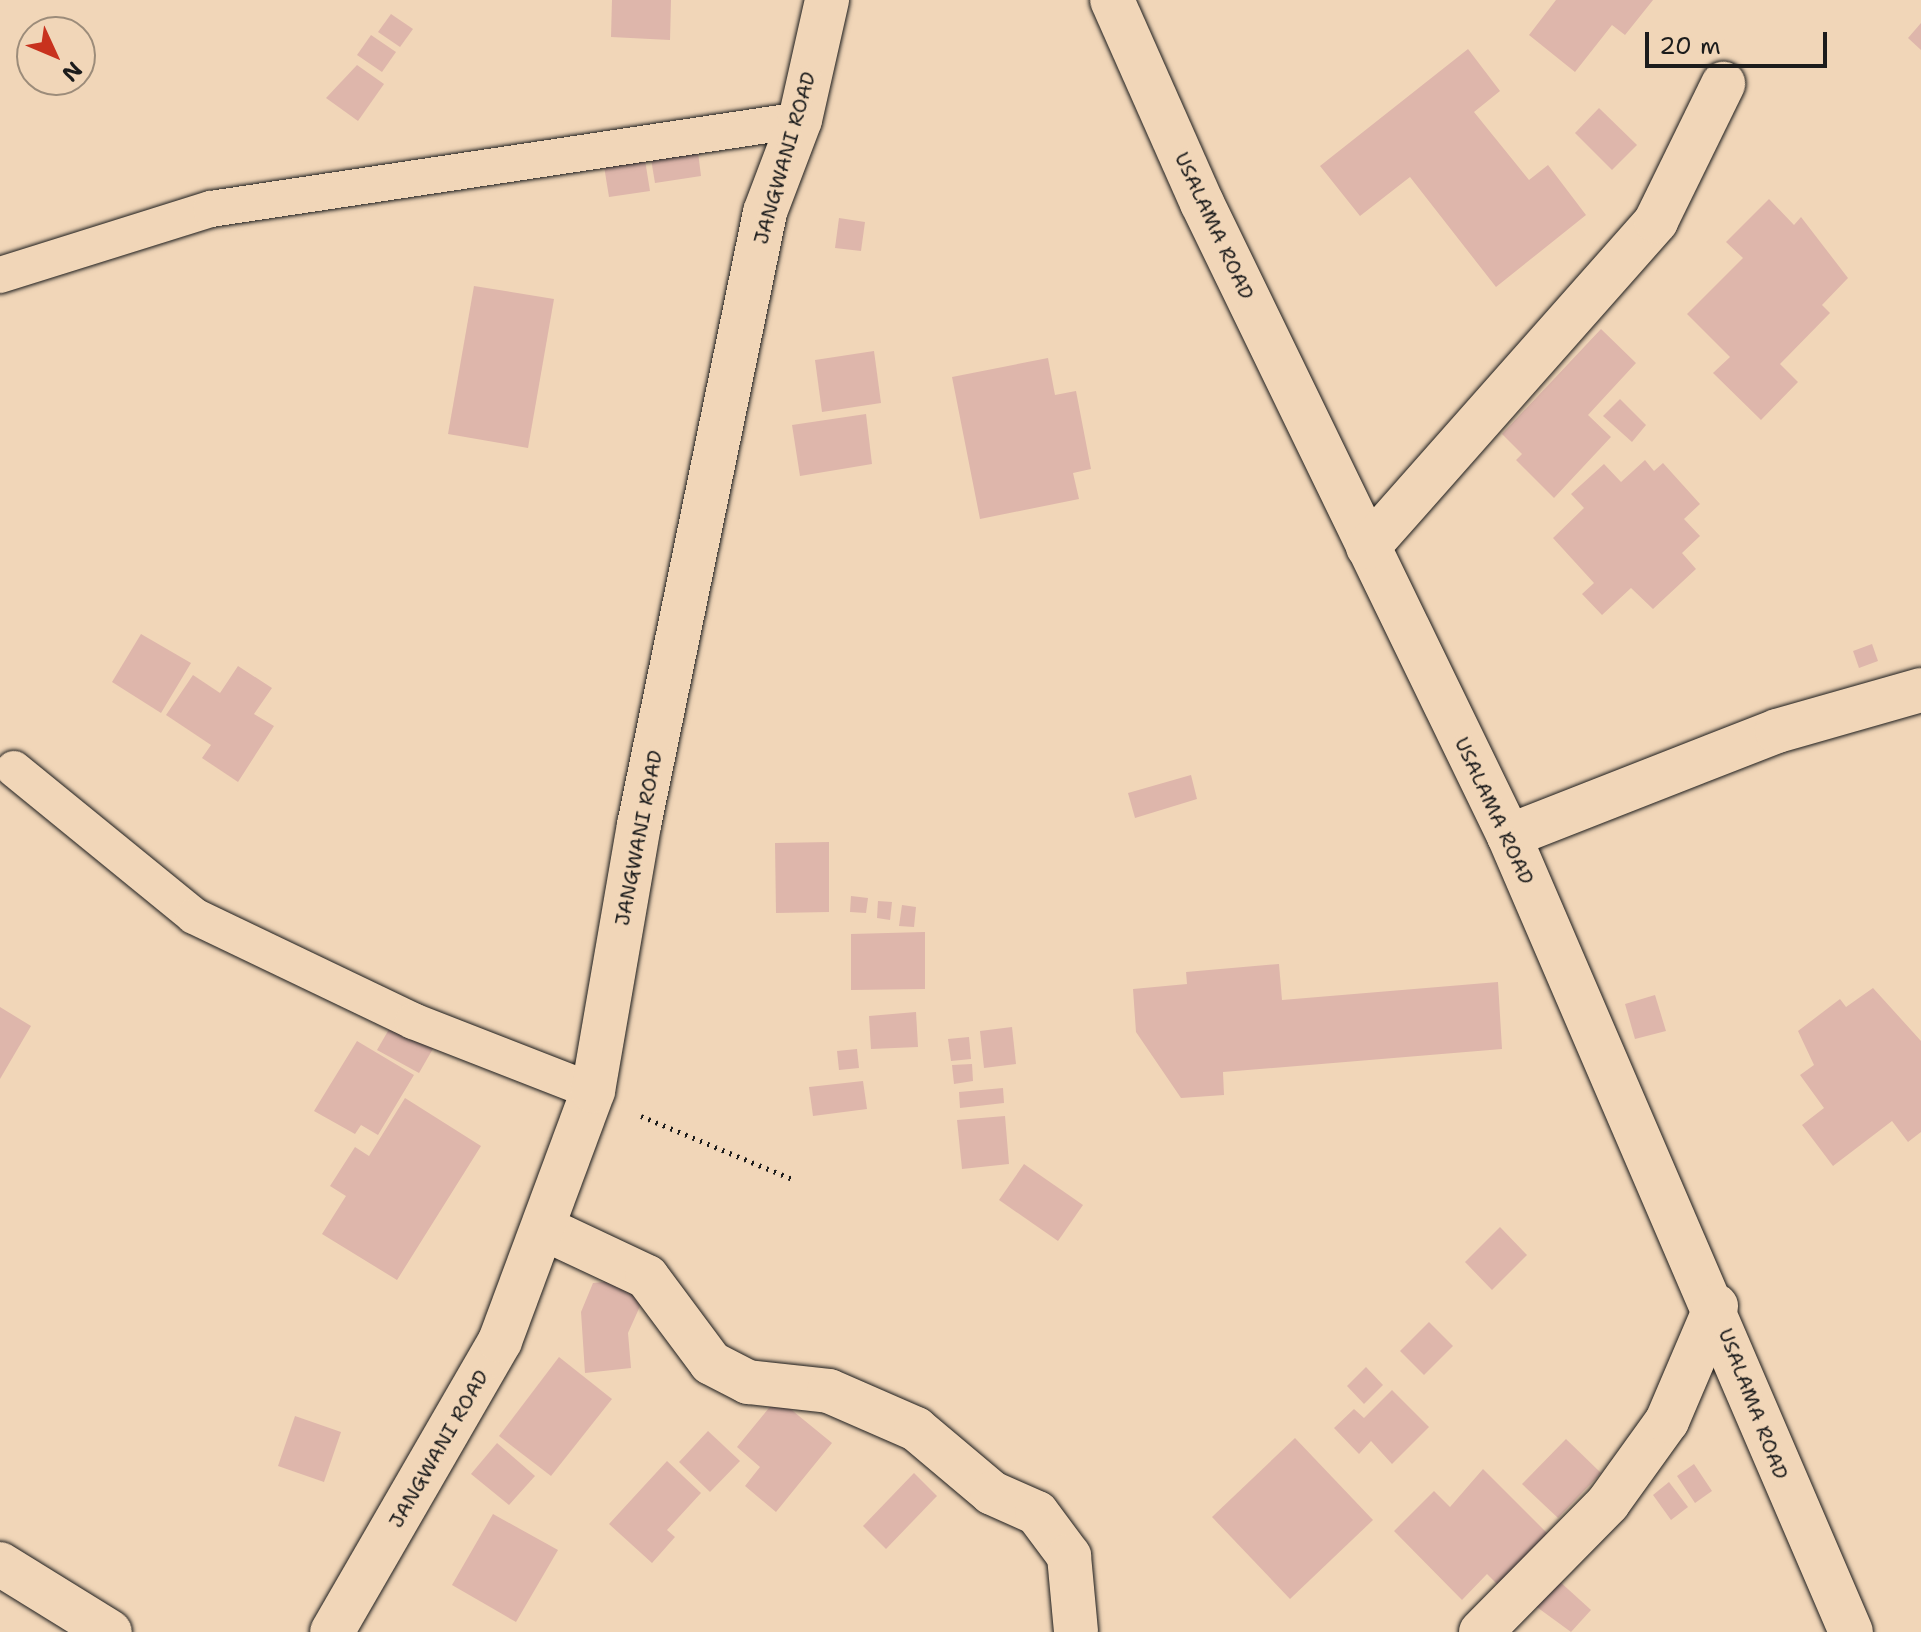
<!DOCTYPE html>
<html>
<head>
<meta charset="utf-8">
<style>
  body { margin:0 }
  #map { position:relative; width:1921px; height:1632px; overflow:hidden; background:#f1d6b8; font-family:"Shantell Sans",sans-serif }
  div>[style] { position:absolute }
  .building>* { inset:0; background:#deb6ab }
  .path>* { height:5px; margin-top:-2.5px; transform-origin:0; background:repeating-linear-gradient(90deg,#1c1c1c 0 2px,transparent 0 8px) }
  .roads { filter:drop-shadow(0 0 2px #1c1c1c) drop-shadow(0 0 2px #1c1c1c) }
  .lane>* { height:36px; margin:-18px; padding:0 18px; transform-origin:18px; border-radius:18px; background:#f1d6b8 }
  .street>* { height:44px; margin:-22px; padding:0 22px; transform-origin:22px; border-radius:22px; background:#f1d6b8 }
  span { translate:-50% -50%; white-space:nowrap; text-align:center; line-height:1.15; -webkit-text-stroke:8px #f1d6b8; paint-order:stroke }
  .street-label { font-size:20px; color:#1c1c1c }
  .north { position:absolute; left:16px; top:16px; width:80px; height:80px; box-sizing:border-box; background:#f1d6b8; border:2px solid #9c8c7a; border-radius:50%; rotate:134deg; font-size:22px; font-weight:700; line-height:32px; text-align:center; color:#1c1c1c }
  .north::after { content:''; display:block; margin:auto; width:28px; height:36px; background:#c8321e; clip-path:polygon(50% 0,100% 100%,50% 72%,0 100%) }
  .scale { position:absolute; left:1645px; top:32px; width:182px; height:36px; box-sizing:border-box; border:4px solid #1c1c1c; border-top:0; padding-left:10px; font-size:24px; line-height:28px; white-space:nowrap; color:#1c1c1c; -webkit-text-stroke:6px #f1d6b8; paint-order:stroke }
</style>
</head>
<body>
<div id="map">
  <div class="building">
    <i style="clip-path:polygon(612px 0,671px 0,670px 40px,611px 37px)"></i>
    <i style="clip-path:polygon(1556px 0,1653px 0,1625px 35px,1612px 25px,1575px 72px,1529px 35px)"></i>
    <i style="clip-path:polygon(391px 14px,413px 29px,400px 47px,378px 32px)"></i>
    <i style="clip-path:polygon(1921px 23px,1921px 50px,1908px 38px)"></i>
    <i style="clip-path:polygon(371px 35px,396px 52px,382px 72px,357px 55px)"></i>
    <i style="clip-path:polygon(1468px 49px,1500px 91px,1474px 112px,1529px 180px,1548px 165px,1586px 215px,1496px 287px,1410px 177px,1360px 216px,1320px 166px)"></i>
    <i style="clip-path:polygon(357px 65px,384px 84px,358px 121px,326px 98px)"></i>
    <i style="clip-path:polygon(1599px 108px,1637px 145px,1612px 170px,1575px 133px)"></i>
    <i style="clip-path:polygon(698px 152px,701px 176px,655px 183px,651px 159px)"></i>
    <i style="clip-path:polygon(644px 154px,650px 191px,609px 197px,603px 160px)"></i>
    <i style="clip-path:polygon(1769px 199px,1794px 225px,1801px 217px,1848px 278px,1822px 305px,1830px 313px,1780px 364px,1798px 382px,1761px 420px,1713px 373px,1730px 357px,1687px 314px,1743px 258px,1726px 242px)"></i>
    <i style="clip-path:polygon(839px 218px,865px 222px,861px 251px,835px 248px)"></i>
    <i style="clip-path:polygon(474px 286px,554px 299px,528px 448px,448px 434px)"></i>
    <i style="clip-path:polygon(1601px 329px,1636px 363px,1588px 415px,1611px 437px,1554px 498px,1516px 460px,1522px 454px,1502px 434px)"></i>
    <i style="clip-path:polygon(874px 351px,881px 403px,822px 412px,815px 360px)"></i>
    <i style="clip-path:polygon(1048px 358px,1055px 395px,1076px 391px,1091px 469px,1073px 473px,1079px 499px,980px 519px,952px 377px)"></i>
    <i style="clip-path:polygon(1620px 399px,1646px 425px,1632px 442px,1603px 416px)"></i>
    <i style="clip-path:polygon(866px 414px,872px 464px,800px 476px,792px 425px)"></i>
    <i style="clip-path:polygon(1645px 460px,1654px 471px,1663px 463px,1700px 504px,1684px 519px,1700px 536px,1682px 553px,1696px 569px,1653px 609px,1631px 588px,1602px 615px,1582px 594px,1594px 583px,1553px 538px,1584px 508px,1571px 494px,1604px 464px,1621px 482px)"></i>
    <i style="clip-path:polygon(141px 634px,191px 663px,161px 713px,112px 682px)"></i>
    <i style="clip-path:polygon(1872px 644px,1878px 661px,1859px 668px,1853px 651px)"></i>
    <i style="clip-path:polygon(238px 666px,272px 688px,254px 714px,274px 726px,238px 782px,202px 758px,211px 745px,166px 715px,193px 675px,220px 693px)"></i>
    <i style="clip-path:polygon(1191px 775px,1197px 799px,1135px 818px,1128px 793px)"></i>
    <i style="clip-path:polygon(829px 842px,829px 912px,776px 913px,775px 843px)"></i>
    <i style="clip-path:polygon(851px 896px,868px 898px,866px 913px,850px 912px)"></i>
    <i style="clip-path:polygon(878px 901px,892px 902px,890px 920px,877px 918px)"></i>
    <i style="clip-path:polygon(902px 905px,916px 907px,914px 927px,899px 926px)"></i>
    <i style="clip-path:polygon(925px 932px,925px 989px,851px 990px,851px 934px)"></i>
    <i style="clip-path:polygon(1279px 964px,1282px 1000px,1498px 982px,1502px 1049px,1223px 1072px,1224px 1095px,1181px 1098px,1136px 1032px,1133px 989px,1187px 984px,1186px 972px)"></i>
    <i style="clip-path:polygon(1873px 988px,1921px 1041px,1921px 1132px,1908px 1142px,1892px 1121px,1833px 1166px,1802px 1125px,1824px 1108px,1800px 1075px,1814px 1065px,1798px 1031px,1840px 999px,1846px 1007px)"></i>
    <i style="clip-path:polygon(1655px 995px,1666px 1031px,1635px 1039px,1625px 1004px)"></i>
    <i style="clip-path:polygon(0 1007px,31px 1026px,0 1079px)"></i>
    <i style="clip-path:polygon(916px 1012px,918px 1047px,871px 1049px,869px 1016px)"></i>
    <i style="clip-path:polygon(392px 1024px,434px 1047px,419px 1073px,377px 1050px)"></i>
    <i style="clip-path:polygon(1012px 1027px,1016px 1064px,984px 1068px,980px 1031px)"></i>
    <i style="clip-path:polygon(969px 1037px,971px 1059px,951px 1061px,948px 1039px)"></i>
    <i style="clip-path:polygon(357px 1041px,414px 1075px,378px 1135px,361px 1125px,355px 1134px,314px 1111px)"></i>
    <i style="clip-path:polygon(857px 1049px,859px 1068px,839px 1070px,837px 1051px)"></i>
    <i style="clip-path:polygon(972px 1064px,973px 1081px,954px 1084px,952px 1065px)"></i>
    <i style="clip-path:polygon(863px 1081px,867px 1109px,813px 1116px,809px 1087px)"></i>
    <i style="clip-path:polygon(1003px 1088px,1004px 1103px,960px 1108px,959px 1092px)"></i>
    <i style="clip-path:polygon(405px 1098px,481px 1146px,397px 1280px,322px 1234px,346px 1196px,330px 1186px,355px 1147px,369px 1156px)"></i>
    <i style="clip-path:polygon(1005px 1116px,1009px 1164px,962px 1169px,957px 1120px)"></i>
    <i style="clip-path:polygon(1024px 1164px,1083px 1205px,1058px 1241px,999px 1200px)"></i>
    <i style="clip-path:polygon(1500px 1227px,1527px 1255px,1492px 1290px,1465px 1262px)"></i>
    <i style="clip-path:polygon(623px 1280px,641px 1304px,628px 1333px,631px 1368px,585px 1373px,581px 1312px,593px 1283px)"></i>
    <i style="clip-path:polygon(1429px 1322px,1453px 1346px,1424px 1375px,1400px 1351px)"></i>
    <i style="clip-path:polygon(559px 1357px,612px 1399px,551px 1476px,499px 1436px)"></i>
    <i style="clip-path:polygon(1366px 1367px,1383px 1385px,1364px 1404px,1347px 1386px)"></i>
    <i style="clip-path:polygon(1392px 1390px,1429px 1427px,1392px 1464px,1371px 1441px,1359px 1454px,1334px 1428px,1354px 1409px,1364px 1418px)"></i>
    <i style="clip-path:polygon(777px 1398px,832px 1443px,776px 1512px,745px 1486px,760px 1467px,737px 1447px)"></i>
    <i style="clip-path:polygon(295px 1416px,341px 1432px,324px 1482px,278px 1466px)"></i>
    <i style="clip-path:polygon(708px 1431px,740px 1461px,710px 1492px,679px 1462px)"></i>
    <i style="clip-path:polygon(1295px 1438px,1373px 1520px,1290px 1599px,1212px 1517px)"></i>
    <i style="clip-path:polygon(1566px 1439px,1601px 1473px,1558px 1518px,1522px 1484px)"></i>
    <i style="clip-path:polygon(497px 1443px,535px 1476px,509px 1505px,471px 1474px)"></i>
    <i style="clip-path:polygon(667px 1461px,701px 1493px,667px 1530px,675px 1537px,652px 1563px,609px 1524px)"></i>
    <i style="clip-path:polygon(1694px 1464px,1712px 1491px,1695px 1503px,1677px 1476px)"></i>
    <i style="clip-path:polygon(1483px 1469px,1560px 1546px,1510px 1597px,1487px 1574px,1462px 1600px,1394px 1531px,1434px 1491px,1450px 1507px)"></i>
    <i style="clip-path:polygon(914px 1473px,937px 1496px,886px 1549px,863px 1526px)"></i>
    <i style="clip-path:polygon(1669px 1482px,1688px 1507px,1671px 1520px,1653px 1495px)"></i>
    <i style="clip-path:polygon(493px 1514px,558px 1550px,516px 1622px,452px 1585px)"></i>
    <i style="clip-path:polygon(1558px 1580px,1591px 1610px,1571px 1632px,1534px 1605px)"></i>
  </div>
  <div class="path">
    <i style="left:641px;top:1116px;width:167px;rotate:22.6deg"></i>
  </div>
  <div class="roads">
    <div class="lane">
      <i style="left:0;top:275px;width:221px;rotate:-17.4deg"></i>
      <i style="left:211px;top:209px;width:596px;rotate:-8.59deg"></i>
      <i style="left:14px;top:769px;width:232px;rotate:39.2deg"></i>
      <i style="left:194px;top:916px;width:243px;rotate:25.6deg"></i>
      <i style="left:413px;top:1021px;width:193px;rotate:21.3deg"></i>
    </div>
    <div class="street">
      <i style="left:1112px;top:0;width:222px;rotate:66.1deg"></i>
      <i style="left:1202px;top:203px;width:704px;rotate:64.13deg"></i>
      <i style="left:1509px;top:836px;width:866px;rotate:66.75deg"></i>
      <i style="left:1368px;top:547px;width:435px;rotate:-48.5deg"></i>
      <i style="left:1656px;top:221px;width:153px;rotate:-63.9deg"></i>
      <i style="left:1509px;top:836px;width:288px;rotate:-21.4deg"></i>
      <i style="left:1777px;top:731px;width:150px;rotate:-15.9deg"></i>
      <i style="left:543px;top:1228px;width:115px;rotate:25.2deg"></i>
      <i style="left:647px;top:1277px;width:107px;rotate:53.3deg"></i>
      <i style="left:711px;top:1363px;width:42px;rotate:27.2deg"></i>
      <i style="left:748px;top:1382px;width:81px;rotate:6.3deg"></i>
      <i style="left:829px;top:1391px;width:95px;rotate:23.6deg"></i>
      <i style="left:916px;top:1429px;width:99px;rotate:40.1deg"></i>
      <i style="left:992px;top:1493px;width:49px;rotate:24deg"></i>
      <i style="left:1037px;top:1513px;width:54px;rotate:53.3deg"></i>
      <i style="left:1069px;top:1556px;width:76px;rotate:84.7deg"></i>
      <i style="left:0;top:1564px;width:129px;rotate:31.7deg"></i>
      <i style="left:332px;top:1632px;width:336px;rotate:-60deg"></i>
      <i style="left:500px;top:1341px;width:267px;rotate:-69.6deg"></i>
      <i style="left:593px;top:1091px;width:270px;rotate:-80.2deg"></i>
      <i style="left:639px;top:825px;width:626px;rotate:-78.38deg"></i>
      <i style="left:765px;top:212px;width:98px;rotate:-69.2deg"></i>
      <i style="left:800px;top:120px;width:123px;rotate:-77.3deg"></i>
      <i style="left:1481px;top:1632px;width:181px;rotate:-45.4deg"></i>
      <i style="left:1608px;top:1503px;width:101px;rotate:-54.3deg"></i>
      <i style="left:1667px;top:1421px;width:125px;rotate:-66.9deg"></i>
    </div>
  </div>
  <div class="street-label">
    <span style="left:785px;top:158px;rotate:-74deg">JANGWANI ROAD</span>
    <span style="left:1214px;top:226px;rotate:65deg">USALAMA ROAD</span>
    <span style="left:1494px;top:811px;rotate:65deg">USALAMA ROAD</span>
    <span style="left:639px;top:838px;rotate:-79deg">JANGWANI ROAD</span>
    <span style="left:1753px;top:1404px;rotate:69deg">USALAMA ROAD</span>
    <span style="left:439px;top:1449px;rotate:-60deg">JANGWANI ROAD</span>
  </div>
  <div class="north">N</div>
  <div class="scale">20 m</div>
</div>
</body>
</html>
